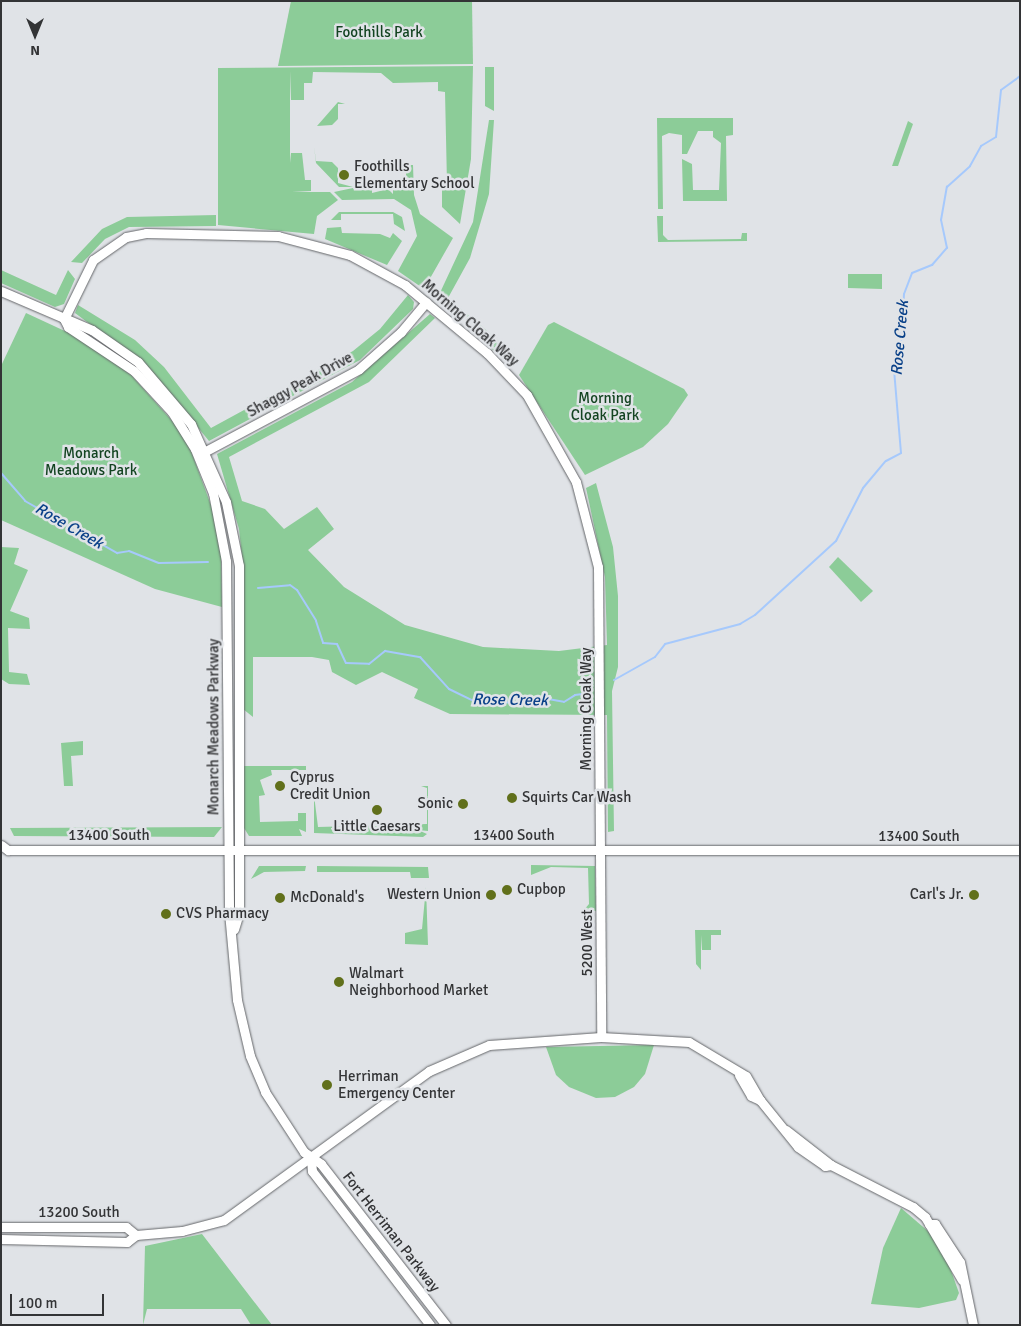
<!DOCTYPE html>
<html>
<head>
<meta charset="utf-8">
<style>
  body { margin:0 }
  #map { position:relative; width:1021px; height:1326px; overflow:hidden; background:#e0e3e7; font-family:Signika,sans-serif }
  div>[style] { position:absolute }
  .green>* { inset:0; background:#8ccc98 }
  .stream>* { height:2px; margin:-1px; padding:0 1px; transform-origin:1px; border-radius:1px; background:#a6c9fc }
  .roads { filter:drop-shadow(0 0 1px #646669) drop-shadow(0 0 1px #646669) }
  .tertiary>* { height:9px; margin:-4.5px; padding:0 4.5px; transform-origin:4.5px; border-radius:4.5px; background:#fff }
  .secondary>* { height:9px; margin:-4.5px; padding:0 4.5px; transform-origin:4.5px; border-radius:4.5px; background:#fff }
  .dots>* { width:14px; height:14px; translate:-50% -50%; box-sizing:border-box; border:2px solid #e0e3e7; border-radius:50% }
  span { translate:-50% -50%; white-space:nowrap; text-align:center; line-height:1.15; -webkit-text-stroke:5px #e0e3e7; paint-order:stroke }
  .park-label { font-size:15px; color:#134421 }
  .poi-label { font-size:15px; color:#333436 }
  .left { translate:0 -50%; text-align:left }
  .right { translate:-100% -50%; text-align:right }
  .street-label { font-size:15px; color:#333436 }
  .water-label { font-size:16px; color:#094088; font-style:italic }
  .frame { position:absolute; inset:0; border:2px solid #333436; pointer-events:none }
  .north { position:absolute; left:10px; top:10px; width:50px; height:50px; -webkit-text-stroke:4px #e0e3e7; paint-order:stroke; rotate:180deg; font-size:14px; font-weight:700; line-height:20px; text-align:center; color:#333436 }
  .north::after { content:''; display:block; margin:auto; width:18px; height:22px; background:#333436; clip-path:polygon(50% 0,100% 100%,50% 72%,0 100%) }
  .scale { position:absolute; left:10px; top:1294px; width:94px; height:22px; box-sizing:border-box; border:2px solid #333436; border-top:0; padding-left:6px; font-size:15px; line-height:18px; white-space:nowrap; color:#333436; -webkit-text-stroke:4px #e0e3e7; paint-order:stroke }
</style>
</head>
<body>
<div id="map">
  <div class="green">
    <i style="clip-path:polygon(291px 1px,472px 1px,473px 64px,278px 66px)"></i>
    <i style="clip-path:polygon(473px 66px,471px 159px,460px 224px,442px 207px,442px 185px,447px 184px,445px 92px,438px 91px,438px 82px,393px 83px,381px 73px,313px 72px,312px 83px,304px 83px,304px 100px,291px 100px,290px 71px,290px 163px,291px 153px,302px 153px,305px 180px,311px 180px,311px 191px,292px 192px,330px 192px,338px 200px,317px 216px,314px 234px,218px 225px,218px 68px)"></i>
    <i style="clip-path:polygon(485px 67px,494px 67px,494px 111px,485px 106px)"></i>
    <i style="clip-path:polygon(338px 102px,345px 104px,338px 104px,338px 119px,332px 125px,317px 126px)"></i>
    <i style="clip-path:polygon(657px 118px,733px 118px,733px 135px,726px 136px,727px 201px,683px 201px,682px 159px,692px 164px,693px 190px,719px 190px,721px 143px,713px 137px,713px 131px,698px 131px,687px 154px,682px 154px,682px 135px,669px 133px,662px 136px,663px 209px,658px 209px)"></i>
    <i style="clip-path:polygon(489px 120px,494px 120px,489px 194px,470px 258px,448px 298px,469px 316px,461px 321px,438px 297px,473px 222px)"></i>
    <i style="clip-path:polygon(908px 121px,913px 124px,898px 166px,892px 166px)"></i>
    <i style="clip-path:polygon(314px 146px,316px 161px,332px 162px,338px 168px,338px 183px,353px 187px,339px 187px,316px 163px)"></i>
    <i style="clip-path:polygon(406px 165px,413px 165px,414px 195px,420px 214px,453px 238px,424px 289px,398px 271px,417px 236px,411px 210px,394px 199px,342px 200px,334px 192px,372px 184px,372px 193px,388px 189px,393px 194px,393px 185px,406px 185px)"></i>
    <i style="clip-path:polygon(339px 212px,393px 212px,402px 217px,405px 231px,394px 224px,393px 214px,341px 214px,341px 220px,331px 220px)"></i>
    <i style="clip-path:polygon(216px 215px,216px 226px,129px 227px,105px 239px,82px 263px,71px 262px,102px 229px,127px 217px)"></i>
    <i style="clip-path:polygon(657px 216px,663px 216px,663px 235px,668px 240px,741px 239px,742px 233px,747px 233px,747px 241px,658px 242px)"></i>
    <i style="clip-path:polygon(341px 227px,342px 233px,380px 234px,390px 238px,393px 233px,402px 241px,387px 265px,325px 239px,327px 228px)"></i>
    <i style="clip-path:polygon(1px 270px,56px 295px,68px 270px,75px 279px,64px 304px,55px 307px,1px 283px)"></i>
    <i style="clip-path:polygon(848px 274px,882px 274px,882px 289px,848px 288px)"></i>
    <i style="clip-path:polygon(408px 295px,414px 302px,413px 309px,360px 360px,209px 441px,150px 369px,75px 313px,78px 305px,135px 340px,164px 367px,211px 428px,353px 351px,380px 329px)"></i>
    <i style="clip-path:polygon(26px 313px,82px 339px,131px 375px,175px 424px,190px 448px,212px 508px,221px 556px,222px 607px,155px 589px,1px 520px,1px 366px)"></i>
    <i style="clip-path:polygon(430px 314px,435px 318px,369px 382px,229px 457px,242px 501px,265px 509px,284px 529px,317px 507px,334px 529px,308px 550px,344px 587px,405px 625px,483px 647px,559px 651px,607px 645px,605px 577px,586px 488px,596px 483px,613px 547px,618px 596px,618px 667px,612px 691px,614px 831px,608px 832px,607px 715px,450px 714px,414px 698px,418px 689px,382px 672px,356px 685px,332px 672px,329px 660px,312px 657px,253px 657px,253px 717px,243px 709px,243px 567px,239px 529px,217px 454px,352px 382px)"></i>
    <i style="clip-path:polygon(476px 321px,518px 358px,516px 361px,506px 362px,474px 333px)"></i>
    <i style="clip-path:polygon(554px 322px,684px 389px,688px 395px,668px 424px,643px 447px,585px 475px,519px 375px,548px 325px)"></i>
    <i style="clip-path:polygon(1px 547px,19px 548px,14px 564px,28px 570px,10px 611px,29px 618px,30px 629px,8px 628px,9px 672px,27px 674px,30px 685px,9px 684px,1px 679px)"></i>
    <i style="clip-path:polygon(838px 557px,873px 591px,861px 602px,829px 567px)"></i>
    <i style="clip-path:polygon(83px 741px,83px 755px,71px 756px,73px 786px,64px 786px,61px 743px)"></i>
    <i style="clip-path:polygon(244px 766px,306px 766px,306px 770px,271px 770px,272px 775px,260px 780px,265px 795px,259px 796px,260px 822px,298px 821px,298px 813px,306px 813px,306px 832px,299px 829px,302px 836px,249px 836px,244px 828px)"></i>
    <i style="clip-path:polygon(421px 786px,428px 786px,428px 831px,418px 830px,427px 834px,423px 837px,314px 833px,314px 795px,318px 827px,427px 824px,427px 788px)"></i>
    <i style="clip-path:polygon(222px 827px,214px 837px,14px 836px,10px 828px)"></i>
    <i style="clip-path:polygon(531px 865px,595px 866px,596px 911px,583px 911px,589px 904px,588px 868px,551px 867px,531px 875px)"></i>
    <i style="clip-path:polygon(259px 866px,306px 866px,305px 871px,264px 872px,251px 879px)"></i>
    <i style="clip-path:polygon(317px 866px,428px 867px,429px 878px,411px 878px,410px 872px,317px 872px)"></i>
    <i style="clip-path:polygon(426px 887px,428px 945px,405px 944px,405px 933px,422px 929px)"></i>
    <i style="clip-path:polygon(695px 930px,721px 930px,721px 935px,711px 935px,711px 950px,702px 950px,701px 935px,701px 970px,696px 964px)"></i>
    <i style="clip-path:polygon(654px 1045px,645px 1074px,634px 1087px,615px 1097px,596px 1098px,569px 1087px,556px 1075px,546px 1047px)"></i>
    <i style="clip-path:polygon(901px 1208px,929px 1232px,948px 1262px,959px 1293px,956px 1300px,919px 1308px,871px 1304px,883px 1248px)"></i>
    <i style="clip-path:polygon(202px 1234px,272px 1325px,251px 1325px,241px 1309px,147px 1309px,143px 1325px,145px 1246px)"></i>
  </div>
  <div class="stream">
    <i style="left:1px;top:473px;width:37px;rotate:49deg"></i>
    <i style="left:25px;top:501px;width:106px;rotate:29.5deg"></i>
    <i style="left:117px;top:553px;width:12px;rotate:-9deg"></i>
    <i style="left:129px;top:551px;width:32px;rotate:22deg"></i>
    <i style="left:159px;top:563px;width:49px;rotate:-1.2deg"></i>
    <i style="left:258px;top:588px;width:32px;rotate:-5deg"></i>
    <i style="left:290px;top:585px;width:9px;rotate:36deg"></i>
    <i style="left:297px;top:590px;width:36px;rotate:58deg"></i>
    <i style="left:316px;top:621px;width:23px;rotate:72deg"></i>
    <i style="left:323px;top:643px;width:14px;rotate:4deg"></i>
    <i style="left:337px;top:644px;width:21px;rotate:65deg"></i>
    <i style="left:346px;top:663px;width:23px;rotate:2deg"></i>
    <i style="left:369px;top:664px;width:21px;rotate:-39deg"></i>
    <i style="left:385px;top:651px;width:36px;rotate:10deg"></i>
    <i style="left:420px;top:657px;width:43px;rotate:47.8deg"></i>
    <i style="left:449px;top:689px;width:30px;rotate:26deg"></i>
    <i style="left:476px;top:702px;width:39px;rotate:1deg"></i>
    <i style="left:515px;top:703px;width:23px;rotate:-15deg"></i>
    <i style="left:537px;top:697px;width:27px;rotate:10deg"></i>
    <i style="left:564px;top:702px;width:13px;rotate:-32deg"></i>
    <i style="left:575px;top:695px;width:15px;rotate:-8deg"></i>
    <i style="left:614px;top:680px;width:47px;rotate:-29.3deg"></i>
    <i style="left:655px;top:657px;width:16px;rotate:-52deg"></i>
    <i style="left:665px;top:644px;width:78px;rotate:-14.9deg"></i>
    <i style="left:740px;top:624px;width:17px;rotate:-31deg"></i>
    <i style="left:755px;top:615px;width:110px;rotate:-42.4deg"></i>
    <i style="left:836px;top:541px;width:59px;rotate:-63deg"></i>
    <i style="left:863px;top:488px;width:35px;rotate:-50deg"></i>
    <i style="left:886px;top:461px;width:17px;rotate:-28deg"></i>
    <i style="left:901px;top:453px;width:83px;rotate:-94.8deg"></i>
    <i style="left:894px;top:370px;width:28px;rotate:-75deg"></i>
    <i style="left:901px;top:343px;width:49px;rotate:-86.5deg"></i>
    <i style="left:904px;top:294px;width:22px;rotate:-69deg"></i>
    <i style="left:912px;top:273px;width:22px;rotate:-22deg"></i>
    <i style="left:932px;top:265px;width:23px;rotate:-49deg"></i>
    <i style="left:947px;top:248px;width:29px;rotate:-102deg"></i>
    <i style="left:941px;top:220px;width:34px;rotate:-80deg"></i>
    <i style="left:947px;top:187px;width:31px;rotate:-42deg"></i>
    <i style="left:970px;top:166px;width:23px;rotate:-61deg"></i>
    <i style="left:981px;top:146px;width:17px;rotate:-31deg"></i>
    <i style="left:996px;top:137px;width:47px;rotate:-83.9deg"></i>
    <i style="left:1001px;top:90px;width:24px;rotate:-36deg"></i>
  </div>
  <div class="roads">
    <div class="tertiary">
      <i style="left:1px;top:291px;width:99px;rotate:23.2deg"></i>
      <i style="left:92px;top:330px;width:56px;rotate:34.8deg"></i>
      <i style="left:138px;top:362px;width:82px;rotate:49.5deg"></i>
      <i style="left:191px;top:424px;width:85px;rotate:65.8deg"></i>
      <i style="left:226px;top:502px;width:65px;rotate:78.5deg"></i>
      <i style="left:239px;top:566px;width:347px;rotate:90deg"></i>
      <i style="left:239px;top:913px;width:17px;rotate:107deg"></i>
      <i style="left:64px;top:319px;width:66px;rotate:-63.8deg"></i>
      <i style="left:93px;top:260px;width:40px;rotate:-34.9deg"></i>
      <i style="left:126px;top:237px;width:20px;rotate:-11deg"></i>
      <i style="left:146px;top:233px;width:132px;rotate:1.3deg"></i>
      <i style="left:278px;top:236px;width:74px;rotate:14.8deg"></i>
      <i style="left:350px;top:255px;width:63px;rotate:28.6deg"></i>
      <i style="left:405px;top:285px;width:107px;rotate:39.7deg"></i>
      <i style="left:487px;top:353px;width:58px;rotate:46.4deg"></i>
      <i style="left:527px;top:395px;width:100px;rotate:60.6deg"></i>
      <i style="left:576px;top:482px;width:88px;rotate:75.5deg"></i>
      <i style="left:598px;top:567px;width:470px;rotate:89.6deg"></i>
      <i style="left:64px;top:319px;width:9px;rotate:63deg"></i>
      <i style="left:68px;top:327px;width:79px;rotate:33.7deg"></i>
      <i style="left:134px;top:371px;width:56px;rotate:47.2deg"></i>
      <i style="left:172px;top:412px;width:44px;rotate:58.1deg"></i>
      <i style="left:195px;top:449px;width:48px;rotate:67.8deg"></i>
      <i style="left:213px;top:493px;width:69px;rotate:79.2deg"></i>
      <i style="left:226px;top:561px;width:351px;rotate:89.5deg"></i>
      <i style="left:229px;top:912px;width:88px;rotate:84.8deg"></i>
      <i style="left:237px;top:1000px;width:57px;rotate:76.9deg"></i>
      <i style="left:250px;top:1056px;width:39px;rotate:67deg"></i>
      <i style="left:265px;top:1092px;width:72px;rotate:57deg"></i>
      <i style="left:304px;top:1152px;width:21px;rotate:35deg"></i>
      <i style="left:321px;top:1164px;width:204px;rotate:52.2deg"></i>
      <i style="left:202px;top:453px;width:178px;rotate:-28.1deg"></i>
      <i style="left:359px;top:369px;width:56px;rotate:-41.4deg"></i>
      <i style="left:401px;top:332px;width:39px;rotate:-50deg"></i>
      <i style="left:739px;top:1075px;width:24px;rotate:60deg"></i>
      <i style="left:751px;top:1096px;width:10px;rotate:24deg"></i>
      <i style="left:760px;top:1100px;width:60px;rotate:51deg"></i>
      <i style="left:798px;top:1147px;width:33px;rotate:35deg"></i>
      <i style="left:825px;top:1166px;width:6px;rotate:-9deg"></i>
      <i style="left:786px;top:1130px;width:57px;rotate:37.9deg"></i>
      <i style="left:831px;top:1165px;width:92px;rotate:27.1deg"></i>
      <i style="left:913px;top:1207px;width:16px;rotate:40deg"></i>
      <i style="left:925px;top:1217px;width:73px;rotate:59.6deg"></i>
      <i style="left:311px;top:1160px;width:11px;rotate:85deg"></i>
      <i style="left:312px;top:1171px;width:194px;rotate:52.5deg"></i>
      <i style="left:929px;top:1224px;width:6px"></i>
      <i style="left:935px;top:1224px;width:45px;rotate:56.7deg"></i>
      <i style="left:960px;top:1262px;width:64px;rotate:78.3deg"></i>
      <i style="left:1px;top:1227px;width:125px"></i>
      <i style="left:126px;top:1227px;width:13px;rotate:39deg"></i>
      <i style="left:136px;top:1235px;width:46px;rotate:-5deg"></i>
      <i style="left:182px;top:1231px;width:43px;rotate:-14.7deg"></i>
      <i style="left:224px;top:1220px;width:253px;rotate:-36deg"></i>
      <i style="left:429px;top:1071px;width:65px;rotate:-23.4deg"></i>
      <i style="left:489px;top:1045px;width:112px;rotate:-4.1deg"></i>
      <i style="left:601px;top:1037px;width:88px;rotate:3.3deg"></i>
      <i style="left:689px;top:1042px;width:66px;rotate:30.8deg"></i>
      <i style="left:746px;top:1076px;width:28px;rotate:60deg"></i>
      <i style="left:1px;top:1239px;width:126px;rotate:1.4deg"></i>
      <i style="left:127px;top:1242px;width:11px;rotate:-38deg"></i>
    </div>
    <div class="secondary">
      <i style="left:1px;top:845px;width:9px;rotate:36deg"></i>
      <i style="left:8px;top:850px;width:1012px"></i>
    </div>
  </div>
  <div class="dots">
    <i style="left:344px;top:175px;background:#61701b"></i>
    <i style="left:280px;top:786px;background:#61701b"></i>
    <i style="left:512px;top:798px;background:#61701b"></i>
    <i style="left:463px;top:804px;background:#61701b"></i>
    <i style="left:377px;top:810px;background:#61701b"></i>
    <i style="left:507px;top:890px;background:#61701b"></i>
    <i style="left:491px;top:895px;background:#61701b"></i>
    <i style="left:974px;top:895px;background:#61701b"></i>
    <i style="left:280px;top:898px;background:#61701b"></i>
    <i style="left:166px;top:914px;background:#61701b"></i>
    <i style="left:339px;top:982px;background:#61701b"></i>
    <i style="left:327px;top:1085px;background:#61701b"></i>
  </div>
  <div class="park-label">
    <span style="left:379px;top:33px">Foothills Park</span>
    <span style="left:605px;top:407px">Morning<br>Cloak Park</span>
    <span style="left:91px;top:462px">Monarch<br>Meadows Park</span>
  </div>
  <div class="poi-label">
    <span class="left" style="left:354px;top:175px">Foothills<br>Elementary School</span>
    <span class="left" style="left:290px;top:786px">Cyprus<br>Credit Union</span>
    <span class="left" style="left:522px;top:798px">Squirts Car Wash</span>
    <span class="right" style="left:453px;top:804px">Sonic</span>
    <span style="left:377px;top:827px">Little Caesars</span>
    <span class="left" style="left:517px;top:890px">Cupbop</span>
    <span class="right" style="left:481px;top:895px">Western Union</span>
    <span class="right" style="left:964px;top:895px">Carl's Jr.</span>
    <span class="left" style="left:290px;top:898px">McDonald's</span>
    <span class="left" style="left:176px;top:914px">CVS Pharmacy</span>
    <span class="left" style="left:349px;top:982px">Walmart<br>Neighborhood Market</span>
    <span class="left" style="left:338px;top:1085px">Herriman<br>Emergency Center</span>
  </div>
  <div class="street-label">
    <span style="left:470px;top:323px;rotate:41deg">Morning Cloak Way</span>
    <span style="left:300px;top:385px;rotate:-29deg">Shaggy Peak Drive</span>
    <span style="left:587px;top:709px;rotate:-90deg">Morning Cloak Way</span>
    <span style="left:214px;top:727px;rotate:-90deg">Monarch Meadows Parkway</span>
    <span style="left:109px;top:836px">13400 South</span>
    <span style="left:514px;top:836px">13400 South</span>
    <span style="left:919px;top:837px">13400 South</span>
    <span style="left:588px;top:943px;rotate:-90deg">5200 West</span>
    <span style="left:79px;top:1213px">13200 South</span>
    <span style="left:391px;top:1232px;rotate:52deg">Fort Herriman Parkway</span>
  </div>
  <div class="water-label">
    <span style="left:900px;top:338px;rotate:-85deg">Rose Creek</span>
    <span style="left:69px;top:526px;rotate:30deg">Rose Creek</span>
    <span style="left:510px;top:700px;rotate:1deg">Rose Creek</span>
  </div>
  <div class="frame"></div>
  <div class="north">N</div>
  <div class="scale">100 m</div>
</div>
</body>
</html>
